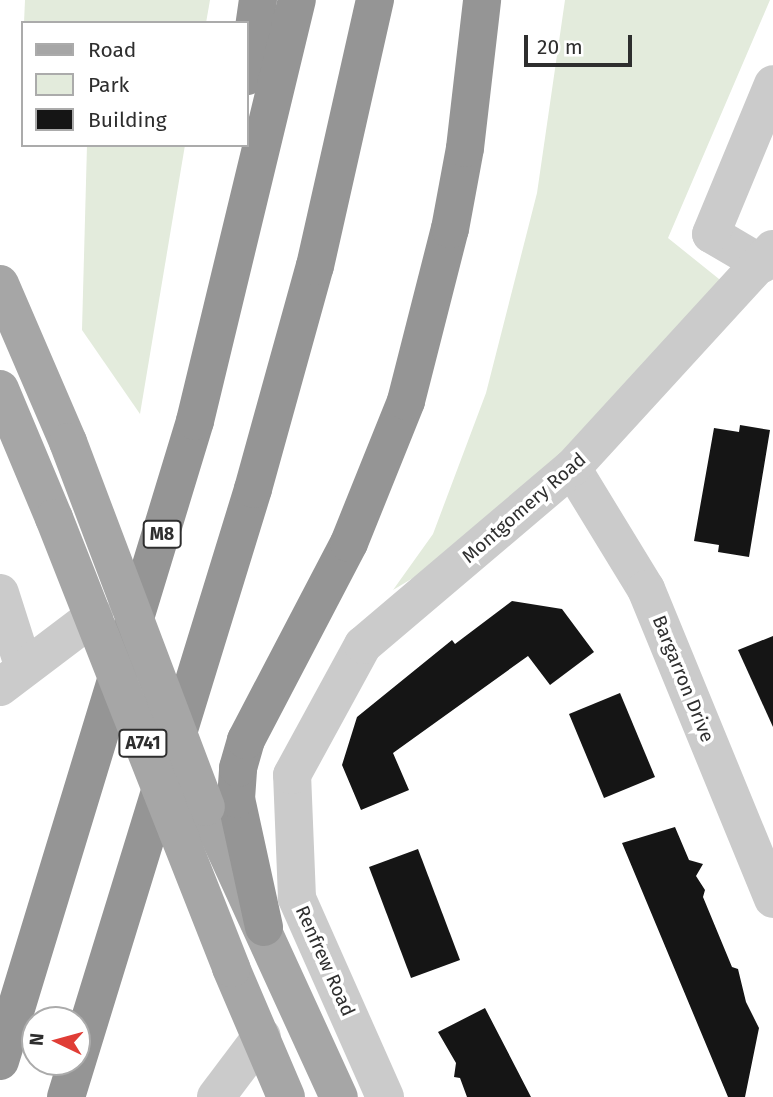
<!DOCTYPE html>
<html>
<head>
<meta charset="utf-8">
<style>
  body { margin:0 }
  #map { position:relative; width:773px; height:1097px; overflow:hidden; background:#fff; font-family:"Fira Sans",sans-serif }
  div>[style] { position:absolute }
  .green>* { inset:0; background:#e3ebdc }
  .building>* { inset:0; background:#151515 }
  .minor>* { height:38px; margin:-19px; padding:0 19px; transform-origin:19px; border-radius:19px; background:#cbcbcb }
  .major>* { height:38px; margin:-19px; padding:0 19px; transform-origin:19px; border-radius:19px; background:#a6a6a6 }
  .highway>* { height:38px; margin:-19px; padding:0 19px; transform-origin:19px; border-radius:19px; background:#959595 }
  .major-bridge>* { height:38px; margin:-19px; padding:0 19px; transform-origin:19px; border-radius:19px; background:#a6a6a6 }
  span { translate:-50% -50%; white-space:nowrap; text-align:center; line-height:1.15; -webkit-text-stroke:7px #fff; paint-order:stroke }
  .shield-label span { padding:2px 5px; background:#fff; border:2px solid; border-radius:5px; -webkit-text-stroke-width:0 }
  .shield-label { font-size:18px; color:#2e2e2e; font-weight:700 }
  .street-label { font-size:19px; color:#2e2e2e }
  .legend { position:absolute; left:21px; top:21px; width:228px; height:126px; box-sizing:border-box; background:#fff; border:2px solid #ababab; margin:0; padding:9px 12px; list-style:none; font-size:21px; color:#2e2e2e }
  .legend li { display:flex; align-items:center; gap:14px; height:35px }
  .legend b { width:35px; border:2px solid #ababab }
  .north { position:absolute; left:21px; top:1006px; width:70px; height:70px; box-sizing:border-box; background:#fff; border:2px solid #ababab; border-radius:50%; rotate:275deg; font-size:19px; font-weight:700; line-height:28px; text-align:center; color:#2e2e2e }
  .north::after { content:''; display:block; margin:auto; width:24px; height:32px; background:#e03d36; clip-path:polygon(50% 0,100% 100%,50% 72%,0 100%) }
  .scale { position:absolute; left:524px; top:35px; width:108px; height:32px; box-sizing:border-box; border:4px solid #2e2e2e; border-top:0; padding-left:9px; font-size:21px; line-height:24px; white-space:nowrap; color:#2e2e2e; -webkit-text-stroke:5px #fff; paint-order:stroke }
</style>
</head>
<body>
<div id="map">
  <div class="green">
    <i style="clip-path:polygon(25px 0,210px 0,206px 23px,24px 23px)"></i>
    <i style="clip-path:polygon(565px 0,770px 0,668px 238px,724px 283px,609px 410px,448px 557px,393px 590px,433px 534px,486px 393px,537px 193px)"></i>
    <i style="clip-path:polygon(87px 145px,185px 145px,140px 414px,82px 330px)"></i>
  </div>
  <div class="building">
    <i style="clip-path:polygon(740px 425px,770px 430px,749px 557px,718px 552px,719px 545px,694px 541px,714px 428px,739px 432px)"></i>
    <i style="clip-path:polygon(512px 601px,562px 609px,594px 652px,550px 685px,528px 656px,393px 753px,409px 790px,361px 810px,342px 765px,357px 717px,452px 640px,455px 644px)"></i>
    <i style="clip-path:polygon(773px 636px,773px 727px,738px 650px)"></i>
    <i style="clip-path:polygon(620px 693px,655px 777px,604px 798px,569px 714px)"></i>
    <i style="clip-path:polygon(675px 827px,689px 860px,703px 864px,696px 876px,705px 890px,703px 897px,732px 967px,738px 969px,746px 1002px,759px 1028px,745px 1097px,728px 1097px,622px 843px)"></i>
    <i style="clip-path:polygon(418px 849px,460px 960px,411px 978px,369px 867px)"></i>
    <i style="clip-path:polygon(485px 1008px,531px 1097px,467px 1097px,460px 1078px,454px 1077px,456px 1063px,438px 1032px)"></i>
  </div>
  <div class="minor">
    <i style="left:762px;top:264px;width:59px;rotate:-149.5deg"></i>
    <i style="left:711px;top:234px;width:162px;rotate:-67.5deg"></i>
    <i style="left:572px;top:468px;width:142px;rotate:58.6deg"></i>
    <i style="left:646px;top:589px;width:335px;rotate:67.7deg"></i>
    <i style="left:0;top:593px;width:79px;rotate:72.3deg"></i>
    <i style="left:0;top:687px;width:118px;rotate:-37.1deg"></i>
    <i style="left:216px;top:1097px;width:76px;rotate:-53deg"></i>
    <i style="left:385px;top:1097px;width:218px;rotate:-113.9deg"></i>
    <i style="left:297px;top:898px;width:123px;rotate:-92.3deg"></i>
    <i style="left:292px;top:775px;width:148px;rotate:-61.4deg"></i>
    <i style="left:363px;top:645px;width:274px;rotate:-40.3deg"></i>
    <i style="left:572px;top:468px;width:297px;rotate:-47.5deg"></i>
  </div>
  <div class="major">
    <i style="left:0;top:284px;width:172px;rotate:66.7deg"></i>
    <i style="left:0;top:389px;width:140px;rotate:67.3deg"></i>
    <i style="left:206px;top:807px;width:319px;rotate:65.4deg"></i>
    <i style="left:231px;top:968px;width:140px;rotate:66.9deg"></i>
  </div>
  <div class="highway">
    <i style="left:247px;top:76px;width:77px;rotate:-81.8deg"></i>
    <i style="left:264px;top:927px;width:131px;rotate:-102.3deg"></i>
    <i style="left:236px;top:799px;width:31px;rotate:-86deg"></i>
    <i style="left:238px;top:768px;width:29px;rotate:-74deg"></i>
    <i style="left:246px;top:740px;width:222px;rotate:-62.4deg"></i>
    <i style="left:349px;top:543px;width:153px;rotate:-68.1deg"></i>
    <i style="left:406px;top:401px;width:178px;rotate:-75.7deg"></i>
    <i style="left:450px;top:229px;width:82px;rotate:-79.5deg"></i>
    <i style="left:465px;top:148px;width:149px;rotate:-83.4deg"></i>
    <i style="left:0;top:1061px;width:669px;rotate:-73.05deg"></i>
    <i style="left:195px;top:421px;width:433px;rotate:-76.4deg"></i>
    <i style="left:66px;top:1097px;width:636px;rotate:-72.9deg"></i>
    <i style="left:253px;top:489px;width:231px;rotate:-74.5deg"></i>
    <i style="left:315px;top:266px;width:273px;rotate:-77.3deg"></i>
  </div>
  <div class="major-bridge">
    <i style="left:68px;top:442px;width:390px;rotate:69.3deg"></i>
    <i style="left:54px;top:518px;width:484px;rotate:68.5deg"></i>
  </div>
  <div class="shield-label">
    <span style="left:162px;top:534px">M8</span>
    <span style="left:143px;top:743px">A741</span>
  </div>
  <div class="street-label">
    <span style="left:524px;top:508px;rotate:-41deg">Montgomery Road</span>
    <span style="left:683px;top:679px;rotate:68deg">Bargarron Drive</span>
    <span style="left:325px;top:961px;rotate:66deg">Renfrew Road</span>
  </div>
  <ul class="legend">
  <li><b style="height:9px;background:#a6a6a6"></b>Road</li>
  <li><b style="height:19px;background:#e3ebdc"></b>Park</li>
  <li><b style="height:19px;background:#151515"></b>Building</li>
  </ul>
  <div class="north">N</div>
  <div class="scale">20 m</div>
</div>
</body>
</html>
